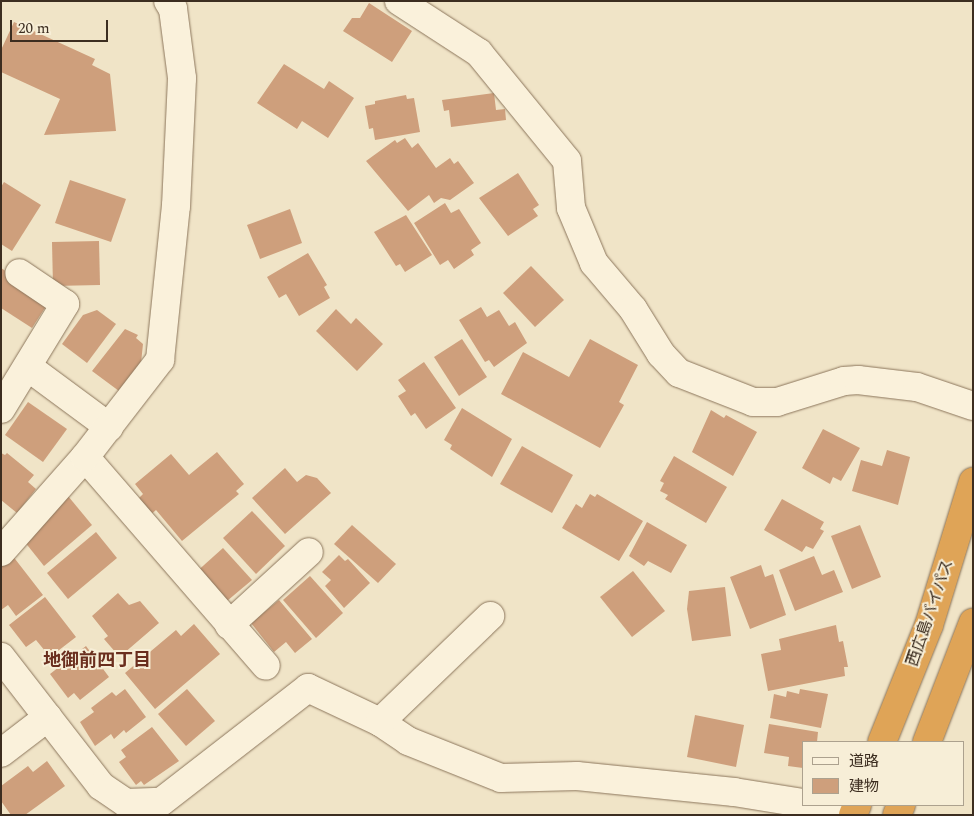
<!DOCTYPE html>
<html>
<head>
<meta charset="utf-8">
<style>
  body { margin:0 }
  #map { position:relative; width:974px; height:816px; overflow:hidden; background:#f0e4c7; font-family:Spectral,"Noto Sans JP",serif }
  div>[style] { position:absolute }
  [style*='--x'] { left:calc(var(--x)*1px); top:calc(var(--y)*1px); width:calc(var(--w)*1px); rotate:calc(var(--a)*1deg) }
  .building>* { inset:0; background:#ce9f7c }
  .roads { filter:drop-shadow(0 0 1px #8c765c) drop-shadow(0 0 1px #8c765c) }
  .street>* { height:28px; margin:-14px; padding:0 14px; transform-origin:14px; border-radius:14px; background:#faf1db }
  .highway>* { height:28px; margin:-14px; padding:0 14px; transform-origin:14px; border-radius:14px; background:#dfa457 }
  span { translate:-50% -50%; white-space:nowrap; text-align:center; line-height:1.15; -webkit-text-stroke:4px #f7eed7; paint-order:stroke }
  .street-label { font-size:16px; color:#3c2d20 }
  .neighbourhood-label { font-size:18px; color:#6a2e1e; font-weight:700 }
  .frame { position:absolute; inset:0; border:2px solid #3c2d20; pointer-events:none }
  .legend { position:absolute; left:802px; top:741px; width:162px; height:65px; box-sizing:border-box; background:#f7eed7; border:1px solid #aca18e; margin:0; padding:6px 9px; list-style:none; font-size:15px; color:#3c2d20 }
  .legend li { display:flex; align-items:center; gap:10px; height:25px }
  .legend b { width:25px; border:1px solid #aca18e }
  .scale { position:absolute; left:10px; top:20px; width:98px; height:22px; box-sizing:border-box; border:2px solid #3c2d20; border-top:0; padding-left:6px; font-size:15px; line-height:18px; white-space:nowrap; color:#3c2d20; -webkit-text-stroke:4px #f7eed7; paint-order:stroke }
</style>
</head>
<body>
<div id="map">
  <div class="building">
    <i style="clip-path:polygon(369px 3px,412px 31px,392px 62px,343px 31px,352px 18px,360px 18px)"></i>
    <i style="clip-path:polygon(14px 22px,95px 59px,92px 65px,110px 74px,116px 131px,44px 135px,60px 99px,1px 72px,1px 50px)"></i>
    <i style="clip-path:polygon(284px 64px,324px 89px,329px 81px,354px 98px,328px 138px,302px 121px,297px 129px,257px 103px)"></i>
    <i style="clip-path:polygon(494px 93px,496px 110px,505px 109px,506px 120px,451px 127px,449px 110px,444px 111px,442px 100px)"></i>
    <i style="clip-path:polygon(406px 95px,407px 99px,414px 98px,420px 132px,375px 140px,373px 128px,369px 129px,365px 106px,375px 104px,375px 101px)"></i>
    <i style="clip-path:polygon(405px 138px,412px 148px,418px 143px,436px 168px,450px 158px,454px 164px,458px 161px,474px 183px,450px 200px,441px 198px,434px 203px,429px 195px,408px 211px,366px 161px,395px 140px,397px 143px)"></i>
    <i style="clip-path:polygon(518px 173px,539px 205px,533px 209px,538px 216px,508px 236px,479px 198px)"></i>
    <i style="clip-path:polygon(70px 180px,126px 199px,111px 242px,55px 223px)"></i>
    <i style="clip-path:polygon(4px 182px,41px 205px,12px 251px,1px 244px,1px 187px)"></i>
    <i style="clip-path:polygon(445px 203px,451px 213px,459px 209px,481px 243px,471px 250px,474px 255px,454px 269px,448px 260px,440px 265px,414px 223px)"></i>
    <i style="clip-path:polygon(290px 209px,302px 243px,260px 259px,247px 225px)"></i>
    <i style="clip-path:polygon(406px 215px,432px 255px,405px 272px,400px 264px,396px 266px,374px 232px)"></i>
    <i style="clip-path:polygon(99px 241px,100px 285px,53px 286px,52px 242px)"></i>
    <i style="clip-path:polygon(308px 253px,327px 285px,324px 287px,330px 298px,299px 316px,286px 294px,279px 298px,267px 277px)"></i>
    <i style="clip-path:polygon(531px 266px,564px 300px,535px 327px,503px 293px)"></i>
    <i style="clip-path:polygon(1px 268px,50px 300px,32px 328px,1px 308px)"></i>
    <i style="clip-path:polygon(481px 307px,487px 317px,499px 310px,509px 326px,515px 322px,527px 343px,494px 367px,489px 360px,485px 362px,459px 320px)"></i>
    <i style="clip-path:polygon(336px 309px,351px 324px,356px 318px,383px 344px,357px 371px,316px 331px)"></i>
    <i style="clip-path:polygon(97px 310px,116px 324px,87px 363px,62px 344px,83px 315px)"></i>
    <i style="clip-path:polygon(125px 329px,138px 335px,136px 338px,143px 344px,141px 363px,119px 391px,92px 371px)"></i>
    <i style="clip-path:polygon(462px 339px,487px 377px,459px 396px,434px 357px)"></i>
    <i style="clip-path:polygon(590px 339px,638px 365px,619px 402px,624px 405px,600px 448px,501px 394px,523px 352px,569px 377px)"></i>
    <i style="clip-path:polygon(424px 362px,456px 408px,426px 429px,415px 413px,411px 416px,398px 396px,406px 391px,398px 380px)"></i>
    <i style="clip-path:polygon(28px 402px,67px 429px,43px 462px,5px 435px)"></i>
    <i style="clip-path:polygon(462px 408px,512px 439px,492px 477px,450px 449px,452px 445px,444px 440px)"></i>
    <i style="clip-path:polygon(711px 410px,724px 418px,726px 415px,757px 432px,733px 476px,692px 452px)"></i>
    <i style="clip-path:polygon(823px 429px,860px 448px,841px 481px,833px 477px,830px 484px,802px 468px)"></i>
    <i style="clip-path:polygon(522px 446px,573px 475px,552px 513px,500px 484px)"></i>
    <i style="clip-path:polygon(887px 450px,910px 457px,898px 505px,852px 491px,861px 460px,882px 466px)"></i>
    <i style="clip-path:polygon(217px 452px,244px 484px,236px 491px,239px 494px,182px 541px,156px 510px,149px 516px,136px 501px,143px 494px,135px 484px,171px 454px,189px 475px)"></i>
    <i style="clip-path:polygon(1px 453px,5px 455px,7px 453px,34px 475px,28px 482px,36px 489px,17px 513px,1px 500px)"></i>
    <i style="clip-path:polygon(674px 456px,727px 487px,706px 523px,665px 499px,668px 495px,660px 491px,664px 483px,660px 481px)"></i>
    <i style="clip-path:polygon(285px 468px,297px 482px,306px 475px,317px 478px,331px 493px,285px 534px,252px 498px)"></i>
    <i style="clip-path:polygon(590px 494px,595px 497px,597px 494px,643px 521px,619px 561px,562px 528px,576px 504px,582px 508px)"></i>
    <i style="clip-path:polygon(68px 496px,92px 525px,44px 566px,24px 541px)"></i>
    <i style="clip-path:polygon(782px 499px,824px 522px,820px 529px,824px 531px,813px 549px,806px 546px,802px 552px,764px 530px)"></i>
    <i style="clip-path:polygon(252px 511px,285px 546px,256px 574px,223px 538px)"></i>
    <i style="clip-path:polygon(647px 522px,687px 545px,671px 573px,648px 561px,644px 566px,629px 556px)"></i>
    <i style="clip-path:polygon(352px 525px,396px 564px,378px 583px,334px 544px)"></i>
    <i style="clip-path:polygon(860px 525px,881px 577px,852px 589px,831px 536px)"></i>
    <i style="clip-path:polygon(96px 532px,117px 558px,68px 599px,47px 573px)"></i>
    <i style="clip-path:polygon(223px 548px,252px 580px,221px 606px,194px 574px)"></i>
    <i style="clip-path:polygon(12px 555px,43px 595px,16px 616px,8px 605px,1px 610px,1px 564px)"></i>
    <i style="clip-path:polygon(339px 555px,345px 561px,348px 559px,370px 583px,344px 608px,325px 586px,331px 580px,322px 572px)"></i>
    <i style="clip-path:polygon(814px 556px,822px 575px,834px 570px,843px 592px,795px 611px,779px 570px)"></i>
    <i style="clip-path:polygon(761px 565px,765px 577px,773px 574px,786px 615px,750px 629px,730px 577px)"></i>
    <i style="clip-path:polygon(633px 571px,665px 611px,632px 637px,600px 597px)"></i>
    <i style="clip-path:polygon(310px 576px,343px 613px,316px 638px,283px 600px)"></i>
    <i style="clip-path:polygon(725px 587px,731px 636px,692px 641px,687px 609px,689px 591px)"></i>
    <i style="clip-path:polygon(118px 593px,129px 605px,140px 601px,159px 623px,123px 654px,121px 651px,117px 654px,104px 639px,108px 636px,92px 616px)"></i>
    <i style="clip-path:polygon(45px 597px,76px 637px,50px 657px,36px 640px,26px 647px,9px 625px)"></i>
    <i style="clip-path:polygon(279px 600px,312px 639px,295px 653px,286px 642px,274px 652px,251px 623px)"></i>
    <i style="clip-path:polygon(194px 624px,220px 654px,155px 709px,125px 673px,176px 630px,181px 636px)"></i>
    <i style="clip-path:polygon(836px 625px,839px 642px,843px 641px,848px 667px,844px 667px,845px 676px,768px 691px,761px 654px,781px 650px,779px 639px)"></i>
    <i style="clip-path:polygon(86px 646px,109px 677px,80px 700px,74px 693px,68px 698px,50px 674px)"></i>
    <i style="clip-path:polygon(125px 689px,146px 717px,126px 733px,124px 730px,114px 739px,111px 734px,95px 746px,80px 722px,94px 712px,91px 708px,112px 692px,116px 696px)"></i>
    <i style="clip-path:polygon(187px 689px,215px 721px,186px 746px,158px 714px)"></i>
    <i style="clip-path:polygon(800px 689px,828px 694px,821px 728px,770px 718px,774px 694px,786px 697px,787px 691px,799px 694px)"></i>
    <i style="clip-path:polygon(695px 715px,744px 725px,736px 767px,687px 757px)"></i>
    <i style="clip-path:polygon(769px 724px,818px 732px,817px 742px,803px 742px,803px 768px,788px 766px,789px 757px,764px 753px)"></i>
    <i style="clip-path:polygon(152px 727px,179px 761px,144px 785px,141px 781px,136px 785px,119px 762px,126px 757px,121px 750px)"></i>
    <i style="clip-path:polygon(47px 761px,65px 786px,25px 815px,11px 815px,1px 801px,1px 786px,28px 766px,33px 772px)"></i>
  </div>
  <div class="roads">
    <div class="street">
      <i style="--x:399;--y:1;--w:95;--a:33"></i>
      <i style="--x:479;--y:53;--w:139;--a:50.8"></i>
      <i style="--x:567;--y:161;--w:47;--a:85.1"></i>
      <i style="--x:571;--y:208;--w:60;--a:67.3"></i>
      <i style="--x:594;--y:263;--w:60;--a:49.7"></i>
      <i style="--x:633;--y:309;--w:53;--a:58.1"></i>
      <i style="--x:661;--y:354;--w:26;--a:47"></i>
      <i style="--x:679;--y:373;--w:79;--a:21.4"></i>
      <i style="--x:753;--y:402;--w:24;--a:0"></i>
      <i style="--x:777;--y:402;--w:70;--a:-17.4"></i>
      <i style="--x:844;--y:381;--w:14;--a:-4"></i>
      <i style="--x:858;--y:380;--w:59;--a:6.8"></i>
      <i style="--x:917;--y:387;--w:59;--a:18.7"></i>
      <i style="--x:28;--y:367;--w:101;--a:36.5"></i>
      <i style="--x:1;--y:409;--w:123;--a:-58.6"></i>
      <i style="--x:65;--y:304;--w:55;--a:-146"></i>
      <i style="--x:85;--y:457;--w:276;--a:49.1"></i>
      <i style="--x:1;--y:552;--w:127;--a:-48.5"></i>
      <i style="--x:85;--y:457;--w:123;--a:-52.3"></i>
      <i style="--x:160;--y:360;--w:155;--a:-84.1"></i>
      <i style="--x:176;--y:206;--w:128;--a:-87.3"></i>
      <i style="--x:182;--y:78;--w:70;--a:-97.4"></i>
      <i style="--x:173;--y:9;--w:9;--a:-122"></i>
      <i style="--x:229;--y:625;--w:108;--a:-42.4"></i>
      <i style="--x:1;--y:657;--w:163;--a:52.2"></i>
      <i style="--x:101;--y:786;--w:30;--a:34"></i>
      <i style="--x:126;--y:803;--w:35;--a:-2"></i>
      <i style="--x:161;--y:802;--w:186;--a:-37.8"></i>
      <i style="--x:308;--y:688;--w:80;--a:25.3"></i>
      <i style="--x:380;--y:722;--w:34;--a:34"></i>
      <i style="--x:408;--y:741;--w:100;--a:21.7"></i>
      <i style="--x:501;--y:778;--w:76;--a:-1.5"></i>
      <i style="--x:577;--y:776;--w:158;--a:5.8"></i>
      <i style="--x:734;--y:792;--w:70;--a:9.1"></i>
      <i style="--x:380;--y:722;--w:153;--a:-43.9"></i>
      <i style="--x:1;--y:753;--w:59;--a:-37.5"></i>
      <i style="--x:815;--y:805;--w:33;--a:18"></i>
    </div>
    <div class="highway">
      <i style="--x:882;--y:742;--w:126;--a:-68.1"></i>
      <i style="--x:929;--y:625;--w:150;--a:-72.9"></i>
      <i style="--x:927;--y:742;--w:128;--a:-68.9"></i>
      <i style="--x:853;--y:815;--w:11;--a:-68"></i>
      <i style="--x:897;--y:815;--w:11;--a:-68"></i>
    </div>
  </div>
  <div class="street-label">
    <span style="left:930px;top:613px;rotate:-71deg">西広島バイパス</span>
  </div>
  <div class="neighbourhood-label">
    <span style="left:97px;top:661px">地御前四丁目</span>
  </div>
  <div class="frame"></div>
  <ul class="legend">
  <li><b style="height:6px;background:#faf1db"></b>道路</li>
  <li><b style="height:14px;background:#ce9f7c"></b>建物</li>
  </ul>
  <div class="scale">20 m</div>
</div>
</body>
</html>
